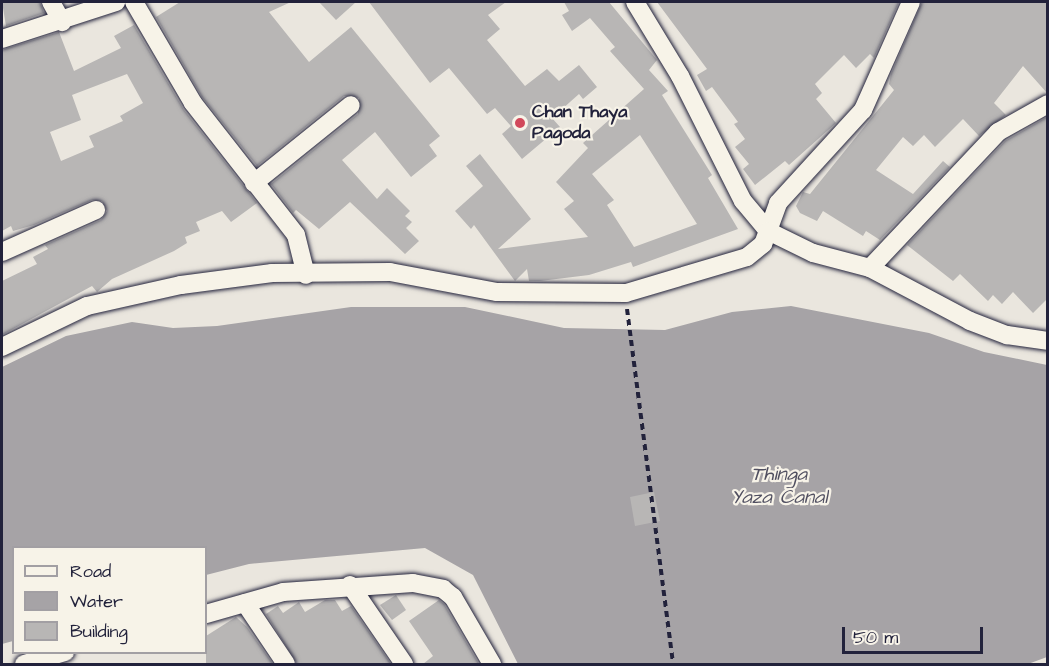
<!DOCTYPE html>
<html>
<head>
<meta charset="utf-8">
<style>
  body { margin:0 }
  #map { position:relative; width:1049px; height:666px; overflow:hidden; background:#eae6de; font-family:"Architects Daughter",sans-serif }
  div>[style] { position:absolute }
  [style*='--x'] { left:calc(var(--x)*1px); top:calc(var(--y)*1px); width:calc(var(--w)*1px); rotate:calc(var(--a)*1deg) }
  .water>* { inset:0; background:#a6a3a6 }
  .building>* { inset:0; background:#b8b6b5 }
  .path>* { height:4px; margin-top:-2px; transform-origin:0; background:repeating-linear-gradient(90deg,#22223b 0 6px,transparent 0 10.5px) }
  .roads { filter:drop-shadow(0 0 2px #22223b) drop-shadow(0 0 2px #22223b) }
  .minor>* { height:18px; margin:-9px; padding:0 9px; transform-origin:9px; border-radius:9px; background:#f7f3e8 }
  .dots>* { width:16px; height:16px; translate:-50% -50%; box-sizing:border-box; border:3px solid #f7f3e8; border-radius:50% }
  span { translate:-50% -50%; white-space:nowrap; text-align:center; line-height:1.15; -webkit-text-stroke:4.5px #f7f3e8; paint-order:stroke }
  .poi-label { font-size:18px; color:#22223b; font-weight:700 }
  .left { translate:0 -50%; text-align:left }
  .water-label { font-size:20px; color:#504f60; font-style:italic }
  .frame { position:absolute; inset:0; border:3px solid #22223b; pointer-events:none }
  .legend { position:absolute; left:12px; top:546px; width:195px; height:108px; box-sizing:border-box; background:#f7f3e8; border:2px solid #a29fa3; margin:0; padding:8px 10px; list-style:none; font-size:18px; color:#22223b }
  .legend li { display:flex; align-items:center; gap:12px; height:30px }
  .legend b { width:30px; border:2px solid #a29fa3 }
  .scale { position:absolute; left:842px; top:627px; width:141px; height:27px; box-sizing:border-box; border:3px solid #22223b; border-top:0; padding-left:8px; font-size:18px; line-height:21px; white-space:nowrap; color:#22223b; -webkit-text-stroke:4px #f7f3e8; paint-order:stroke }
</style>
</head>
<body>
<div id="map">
  <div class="water">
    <i style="clip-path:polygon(791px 306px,929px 333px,984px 352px,1047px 365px,1047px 657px,1028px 664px,518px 664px,473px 575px,425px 548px,249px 564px,206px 575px,206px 548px,14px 548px,13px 641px,2px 644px,2px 367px,66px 336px,132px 322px,173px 328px,217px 326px,351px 307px,465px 307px,564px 328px,665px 330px,732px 312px)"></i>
  </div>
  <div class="building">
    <i style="clip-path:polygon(2px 2px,40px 2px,44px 13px,6px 26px)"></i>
    <i style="clip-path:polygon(180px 2px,291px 2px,269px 12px,309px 62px,351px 27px,440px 136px,429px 145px,437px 156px,411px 177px,375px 132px,342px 160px,377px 199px,387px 188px,410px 211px,405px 216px,412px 222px,406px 228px,419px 241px,405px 254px,350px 202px,319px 229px,296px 210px,293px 213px,271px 184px,358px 114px,359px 98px,344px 96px,257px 166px,202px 97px,156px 17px)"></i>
    <i style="clip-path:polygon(319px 2px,356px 2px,336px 20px)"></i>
    <i style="clip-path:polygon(369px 2px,506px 2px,488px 15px,500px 29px,487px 40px,525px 86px,547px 69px,559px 81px,579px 65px,597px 87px,583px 99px,579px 94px,552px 118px,560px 127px,522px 159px,502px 134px,511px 126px,495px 108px,487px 114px,449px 68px,430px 83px)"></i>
    <i style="clip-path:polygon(evenodd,564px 2px,609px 2px,657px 60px,649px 70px,668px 91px,662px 95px,712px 175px,708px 178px,738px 229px,633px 267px,631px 262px,589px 275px,540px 281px,529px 281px,527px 269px,515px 281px,474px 225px,471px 229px,455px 211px,483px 186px,466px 166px,480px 154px,531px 219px,498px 249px,588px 237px,564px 209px,574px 201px,556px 182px,588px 148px,583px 143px,644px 89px,610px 51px,615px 47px,590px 18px,572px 31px,562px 15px,569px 11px,564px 2px,640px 135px,697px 224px,634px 247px,607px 205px,614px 200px,592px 174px,640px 135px)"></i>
    <i style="clip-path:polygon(657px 2px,899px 2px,874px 58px,870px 54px,856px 68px,844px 55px,815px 84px,822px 93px,816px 99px,836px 123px,789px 165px,785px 161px,755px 185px,743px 169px,749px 164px,735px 147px,745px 139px,734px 124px,738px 122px,712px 87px,706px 91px,697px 75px,707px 69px)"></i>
    <i style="clip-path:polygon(922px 2px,1047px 2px,1047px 93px,1023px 66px,994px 103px,1006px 115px,979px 136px,963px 119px,935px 147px,924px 135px,913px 146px,903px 137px,876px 170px,913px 194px,943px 161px,950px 167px,880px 240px,866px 231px,863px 236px,823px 211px,817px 221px,800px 213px,796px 206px,803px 192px,810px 194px,894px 90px,889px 84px,891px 74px)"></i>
    <i style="clip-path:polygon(evenodd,134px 25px,184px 110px,257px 203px,231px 222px,222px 211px,196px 222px,200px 231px,185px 237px,187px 243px,174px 251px,112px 279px,97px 292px,92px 286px,2px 335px,2px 281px,37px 264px,33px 257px,48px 249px,45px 245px,101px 220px,107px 211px,102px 201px,92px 200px,34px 225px,13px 231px,11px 226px,2px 231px,2px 50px,59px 32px,74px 71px,121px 48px,114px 36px,134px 25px,127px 74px,143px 103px,120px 116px,123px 121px,89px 136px,94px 147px,61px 161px,50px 132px,81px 120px,72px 95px,127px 74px)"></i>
    <i style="clip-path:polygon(1047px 117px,1047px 299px,1033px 313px,1013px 292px,1002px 304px,993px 295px,988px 301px,960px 274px,953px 281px,907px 245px,1005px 141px)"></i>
    <i style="clip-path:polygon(654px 492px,660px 521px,635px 526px,630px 497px)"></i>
    <i style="clip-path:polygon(396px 595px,406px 610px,392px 620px,380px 605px)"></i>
    <i style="clip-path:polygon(325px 600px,335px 600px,342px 611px,351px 606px,391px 664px,297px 664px,266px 614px,278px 606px,283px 613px,299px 602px,305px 612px)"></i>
    <i style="clip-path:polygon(439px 600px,444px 604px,479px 664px,423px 664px,433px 656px,409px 621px)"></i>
    <i style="clip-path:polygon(236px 617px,247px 627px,273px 664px,206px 664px,206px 636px)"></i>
  </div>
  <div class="path">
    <i style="--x:627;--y:309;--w:358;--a:82.6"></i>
  </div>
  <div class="roads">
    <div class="minor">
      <i style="--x:51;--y:2;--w:23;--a:61"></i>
      <i style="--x:134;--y:2;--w:117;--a:59.7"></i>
      <i style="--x:193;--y:103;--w:167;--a:52"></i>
      <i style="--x:296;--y:235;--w:41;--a:76"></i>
      <i style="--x:635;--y:2;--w:87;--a:58.7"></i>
      <i style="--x:680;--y:76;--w:140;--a:63.3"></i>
      <i style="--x:743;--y:201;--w:39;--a:50"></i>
      <i style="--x:768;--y:231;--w:30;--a:-70"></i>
      <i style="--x:778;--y:203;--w:126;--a:-47.6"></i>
      <i style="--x:863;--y:110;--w:118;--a:-66"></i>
      <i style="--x:2;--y:39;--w:120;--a:-18"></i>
      <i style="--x:254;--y:183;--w:124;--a:-38.8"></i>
      <i style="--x:2;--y:252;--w:103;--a:-24.1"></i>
      <i style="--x:870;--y:268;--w:187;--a:-46.7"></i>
      <i style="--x:998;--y:132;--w:57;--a:-29.2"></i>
      <i style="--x:2;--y:347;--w:94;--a:-25.8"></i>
      <i style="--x:87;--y:306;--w:96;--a:-12.6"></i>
      <i style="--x:181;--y:285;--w:92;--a:-7.5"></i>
      <i style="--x:272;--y:273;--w:118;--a:-0.5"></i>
      <i style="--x:390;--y:272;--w:109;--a:10.6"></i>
      <i style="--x:497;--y:292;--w:129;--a:0.4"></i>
      <i style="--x:626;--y:293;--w:126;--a:-16.6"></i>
      <i style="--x:747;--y:257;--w:21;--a:-39"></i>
      <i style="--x:763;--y:244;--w:14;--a:-69"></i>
      <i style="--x:768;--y:231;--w:50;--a:26.1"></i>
      <i style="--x:813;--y:253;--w:59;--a:14.7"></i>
      <i style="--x:870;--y:268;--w:113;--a:27.9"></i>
      <i style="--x:970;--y:321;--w:40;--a:21"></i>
      <i style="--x:1007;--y:335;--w:41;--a:8.3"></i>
      <i style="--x:350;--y:585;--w:96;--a:55.6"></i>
      <i style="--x:245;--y:603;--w:73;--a:56.1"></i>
      <i style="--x:206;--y:614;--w:80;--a:-15.9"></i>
      <i style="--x:283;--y:592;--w:130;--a:-4"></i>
      <i style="--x:413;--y:583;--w:31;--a:11"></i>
      <i style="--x:443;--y:589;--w:13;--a:39"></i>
      <i style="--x:453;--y:597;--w:78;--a:59.8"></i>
      <i style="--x:24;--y:664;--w:43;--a:-16.3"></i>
    </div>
  </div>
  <div class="dots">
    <i style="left:520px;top:123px;background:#d1495b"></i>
  </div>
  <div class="poi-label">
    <span class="left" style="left:532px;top:123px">Chan Thaya<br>Pagoda</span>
  </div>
  <div class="water-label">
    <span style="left:779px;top:486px">Thinga<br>Yaza Canal</span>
  </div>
  <div class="frame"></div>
  <ul class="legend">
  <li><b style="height:8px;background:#f7f3e8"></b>Road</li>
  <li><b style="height:16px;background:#a6a3a6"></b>Water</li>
  <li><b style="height:16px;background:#b8b6b5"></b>Building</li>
  </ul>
  <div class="scale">50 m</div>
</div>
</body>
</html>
